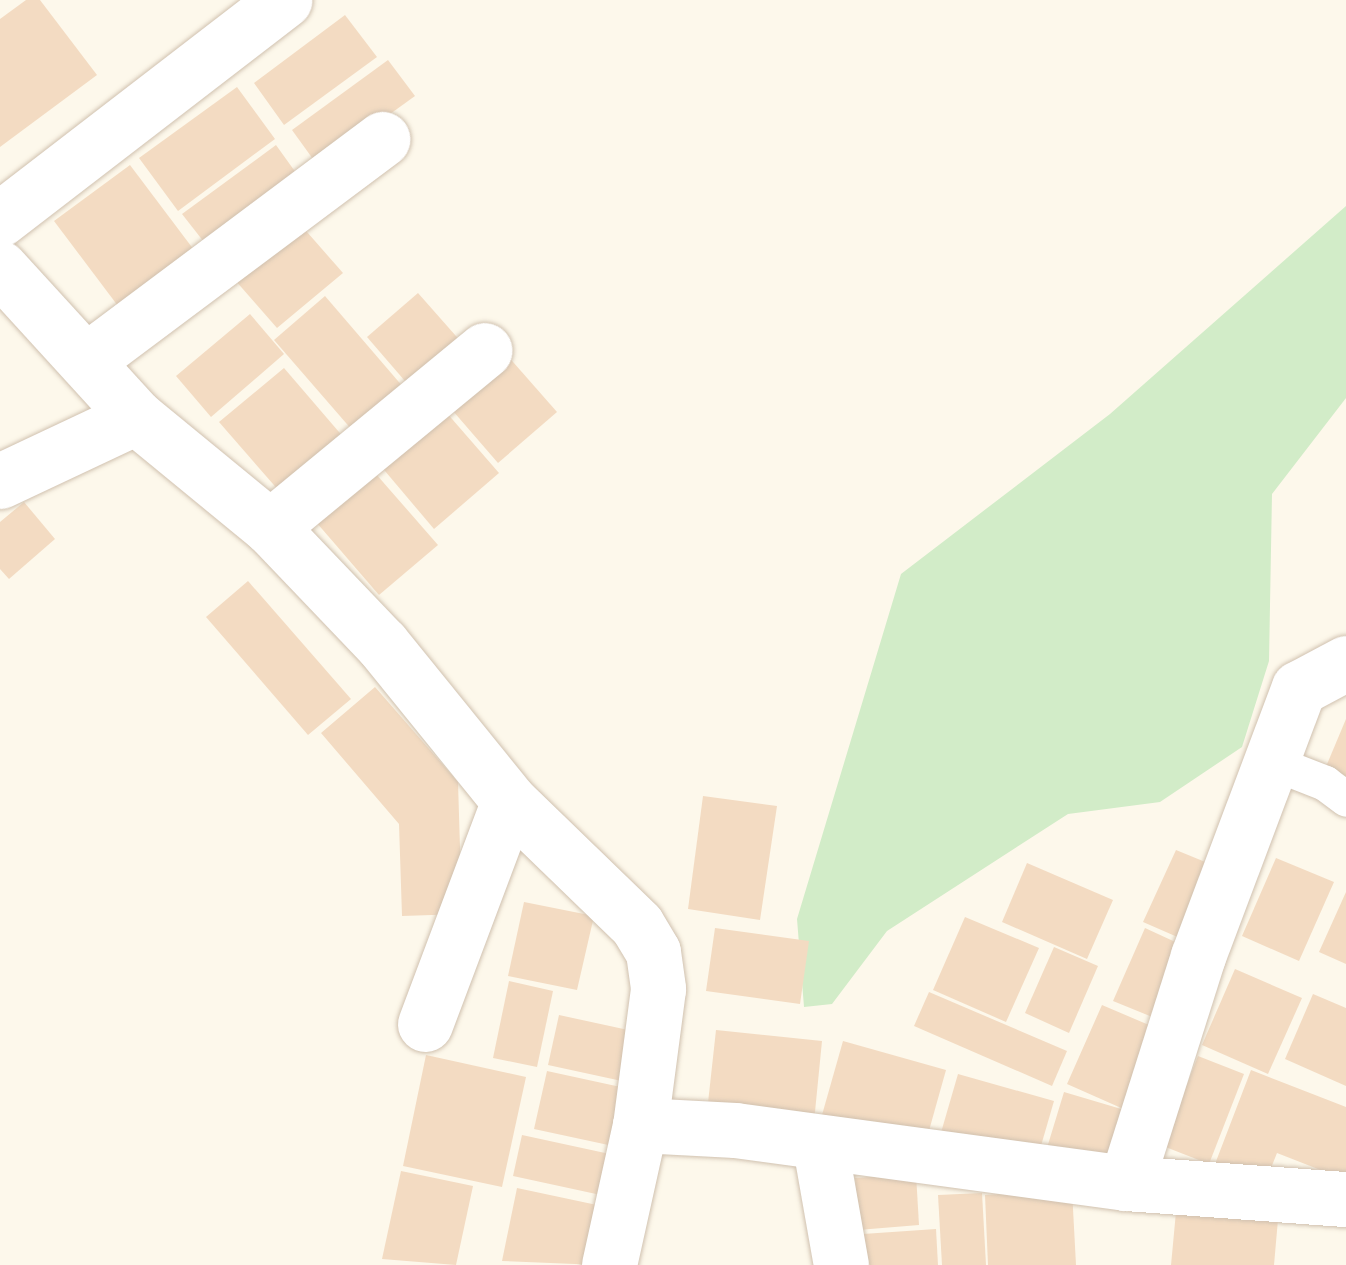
<!DOCTYPE html>
<html>
<head>
<meta charset="utf-8">
<style>
  body { margin:0 }
  #map { position:relative; width:1346px; height:1265px; overflow:hidden; background:#fdf8eb; font-family:Manrope,sans-serif }
  div>[style] { position:absolute }
  [style*='--x'] { left:calc(var(--x)*1px); top:calc(var(--y)*1px); width:calc(var(--w)*1px); rotate:calc(var(--a)*1deg) }
  .green>* { inset:0; background:#d2ecc8 }
  .building>* { inset:0; background:#f3dbc2 }
  .roads { filter:drop-shadow(0 0 2px #d0c1af) drop-shadow(0 0 2px #d0c1af) }
  .lane>* { height:35px; margin:-17.5px; padding:0 17.5px; transform-origin:17.5px; border-radius:17.5px; background:#fff }
  .street>* { height:55px; margin:-27.5px; padding:0 27.5px; transform-origin:27.5px; border-radius:27.5px; background:#fff }
  span { translate:-50% -50%; white-space:nowrap; text-align:center; line-height:1.15; -webkit-text-stroke:10px #fffbf2; paint-order:stroke }
</style>
</head>
<body>
<div id="map">
  <div class="green">
    <i style="clip-path:polygon(1346px 206px,1346px 398px,1272px 494px,1269px 661px,1242px 747px,1160px 802px,1068px 814px,887px 931px,832px 1004px,804px 1007px,797px 919px,901px 574px,1110px 414px)"></i>
  </div>
  <div class="building">
    <i style="clip-path:polygon(26px 0,40px 0,97px 75px,0 147px,0 19px)"></i>
    <i style="clip-path:polygon(345px 15px,377px 57px,284px 125px,254px 83px)"></i>
    <i style="clip-path:polygon(388px 60px,415px 96px,318px 166px,292px 130px)"></i>
    <i style="clip-path:polygon(237px 87px,275px 139px,178px 211px,139px 158px)"></i>
    <i style="clip-path:polygon(276px 145px,304px 184px,211px 251px,182px 214px)"></i>
    <i style="clip-path:polygon(130px 165px,194px 250px,118px 306px,54px 221px)"></i>
    <i style="clip-path:polygon(300px 224px,343px 273px,277px 328px,235px 280px)"></i>
    <i style="clip-path:polygon(418px 293px,463px 344px,411px 388px,367px 337px)"></i>
    <i style="clip-path:polygon(325px 296px,410px 395px,359px 438px,274px 340px)"></i>
    <i style="clip-path:polygon(250px 314px,284px 354px,211px 417px,176px 376px)"></i>
    <i style="clip-path:polygon(499px 346px,557px 412px,498px 463px,440px 396px)"></i>
    <i style="clip-path:polygon(284px 368px,351px 446px,287px 500px,219px 422px)"></i>
    <i style="clip-path:polygon(439px 404px,499px 473px,434px 529px,374px 458px)"></i>
    <i style="clip-path:polygon(369px 466px,438px 545px,379px 595px,310px 515px)"></i>
    <i style="clip-path:polygon(24px 502px,55px 539px,9px 579px,0 569px,0 522px)"></i>
    <i style="clip-path:polygon(248px 581px,351px 699px,308px 735px,206px 617px)"></i>
    <i style="clip-path:polygon(375px 687px,458px 782px,462px 914px,402px 916px,399px 824px,321px 733px)"></i>
    <i style="clip-path:polygon(1346px 719px,1346px 778px,1325px 769px)"></i>
    <i style="clip-path:polygon(703px 796px,777px 806px,760px 920px,688px 909px)"></i>
    <i style="clip-path:polygon(1176px 850px,1215px 866px,1182px 939px,1143px 922px)"></i>
    <i style="clip-path:polygon(1276px 858px,1334px 882px,1299px 961px,1242px 936px)"></i>
    <i style="clip-path:polygon(1027px 863px,1113px 900px,1087px 959px,1002px 922px)"></i>
    <i style="clip-path:polygon(1346px 892px,1346px 964px,1319px 952px)"></i>
    <i style="clip-path:polygon(524px 902px,594px 916px,577px 990px,508px 976px)"></i>
    <i style="clip-path:polygon(965px 917px,1039px 948px,1006px 1022px,933px 990px)"></i>
    <i style="clip-path:polygon(715px 928px,809px 941px,800px 1004px,706px 991px)"></i>
    <i style="clip-path:polygon(1145px 928px,1197px 952px,1167px 1023px,1113px 1001px)"></i>
    <i style="clip-path:polygon(1054px 947px,1098px 966px,1069px 1033px,1025px 1013px)"></i>
    <i style="clip-path:polygon(1235px 969px,1302px 998px,1268px 1074px,1202px 1045px)"></i>
    <i style="clip-path:polygon(509px 981px,553px 991px,537px 1067px,493px 1058px)"></i>
    <i style="clip-path:polygon(929px 992px,1067px 1051px,1052px 1086px,914px 1026px)"></i>
    <i style="clip-path:polygon(1313px 994px,1346px 1008px,1346px 1086px,1285px 1059px)"></i>
    <i style="clip-path:polygon(1102px 1005px,1163px 1031px,1108px 1179px,1043px 1161px,1064px 1092px,1128px 1111px,1067px 1084px)"></i>
    <i style="clip-path:polygon(559px 1015px,642px 1033px,631px 1083px,548px 1065px)"></i>
    <i style="clip-path:polygon(716px 1030px,822px 1041px,813px 1132px,706px 1121px)"></i>
    <i style="clip-path:polygon(843px 1041px,946px 1070px,923px 1152px,820px 1122px)"></i>
    <i style="clip-path:polygon(426px 1055px,526px 1077px,502px 1187px,403px 1166px)"></i>
    <i style="clip-path:polygon(1198px 1056px,1244px 1074px,1209px 1164px,1163px 1146px)"></i>
    <i style="clip-path:polygon(1251px 1070px,1346px 1107px,1346px 1180px,1277px 1153px,1265px 1183px,1215px 1164px)"></i>
    <i style="clip-path:polygon(547px 1071px,639px 1091px,627px 1149px,534px 1129px)"></i>
    <i style="clip-path:polygon(958px 1074px,1054px 1101px,1036px 1163px,940px 1136px)"></i>
    <i style="clip-path:polygon(522px 1135px,619px 1156px,610px 1197px,513px 1176px)"></i>
    <i style="clip-path:polygon(401px 1171px,473px 1186px,456px 1265px,382px 1259px)"></i>
    <i style="clip-path:polygon(916px 1174px,919px 1225px,858px 1230px,855px 1178px)"></i>
    <i style="clip-path:polygon(517px 1188px,611px 1208px,599px 1265px,502px 1261px)"></i>
    <i style="clip-path:polygon(1072px 1190px,1076px 1265px,988px 1265px,985px 1195px)"></i>
    <i style="clip-path:polygon(982px 1193px,986px 1265px,942px 1265px,938px 1195px)"></i>
    <i style="clip-path:polygon(1177px 1201px,1279px 1208px,1274px 1265px,1171px 1265px)"></i>
    <i style="clip-path:polygon(936px 1229px,938px 1265px,865px 1265px,863px 1234px)"></i>
  </div>
  <div class="roads">
    <div class="lane">
      <i style="--x:1269;--y:761;--w:60;--a:21.4"></i>
      <i style="--x:1325;--y:783;--w:26;--a:37"></i>
    </div>
    <div class="street">
      <i style="--x:0;--y:219;--w:359;--a:-37.6"></i>
      <i style="--x:0;--y:268;--w:202;--a:47.6"></i>
      <i style="--x:136;--y:417;--w:173;--a:39.4"></i>
      <i style="--x:270;--y:527;--w:162;--a:46.3"></i>
      <i style="--x:382;--y:644;--w:202;--a:51"></i>
      <i style="--x:509;--y:801;--w:178;--a:44.1"></i>
      <i style="--x:637;--y:925;--w:31;--a:59"></i>
      <i style="--x:653;--y:952;--w:37;--a:82"></i>
      <i style="--x:658;--y:989;--w:137;--a:97.5"></i>
      <i style="--x:640;--y:1125;--w:143;--a:102.5"></i>
      <i style="--x:87;--y:360;--w:369;--a:-36.8"></i>
      <i style="--x:0;--y:481;--w:150;--a:-25.2"></i>
      <i style="--x:270;--y:527;--w:278;--a:-39.5"></i>
      <i style="--x:425;--y:1024;--w:238;--a:-69.4"></i>
      <i style="--x:640;--y:1125;--w:95;--a:3"></i>
      <i style="--x:735;--y:1130;--w:395;--a:7.7"></i>
      <i style="--x:1126;--y:1183;--w:221;--a:4.2"></i>
      <i style="--x:820;--y:1146;--w:121;--a:80"></i>
      <i style="--x:1126;--y:1183;--w:238;--a:-72.4"></i>
      <i style="--x:1198;--y:956;--w:286;--a:-69.4"></i>
      <i style="--x:1299;--y:688;--w:53;--a:-28"></i>
    </div>
  </div>
</div>
</body>
</html>
